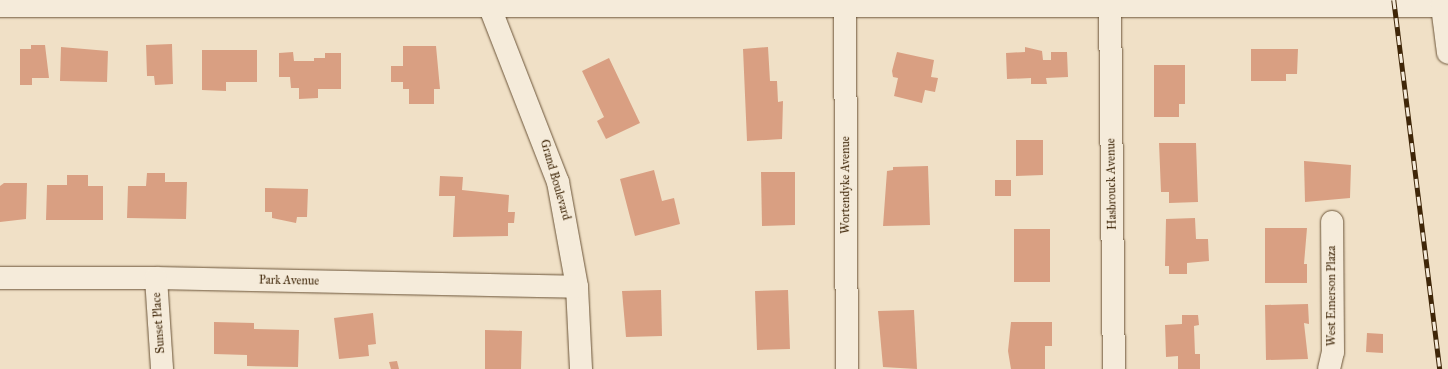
<!DOCTYPE html>
<html>
<head>
<meta charset="utf-8">
<style>
  body { margin:0 }
  #map { position:relative; width:1448px; height:369px; overflow:hidden; background:#f0e0c6; font-family:"IM FELL Great Primer",serif }
  div>[style] { position:absolute }
  [style*='--x'] { left:calc(var(--x)*1px); top:calc(var(--y)*1px); width:calc(var(--w)*1px); rotate:calc(var(--a)*1deg) }
  .building>* { inset:0; background:#d99f82 }
  .roads { filter:drop-shadow(0 0 1px #6b5438) drop-shadow(0 0 1px #6b5438) }
  .minor>* { height:22px; margin:-11px; padding:0 11px; transform-origin:11px; border-radius:11px; background:#f5ebda }
  .rail>* { height:4.5px; margin-top:-2.25px; transform-origin:0; background:repeating-linear-gradient(90deg,#f5ebda 0 9px,#3f2608 0 18px); box-sizing:border-box; border-block:1px solid #3f2608 }
  span { translate:-50% -50%; white-space:nowrap; text-align:center; line-height:1.15; -webkit-text-stroke:3px #f5ebda; paint-order:stroke }
  .street-label { font-size:12px; color:#3f2608 }
</style>
</head>
<body>
<div id="map">
  <div class="building">
    <i style="clip-path:polygon(172px 44px,173px 84px,155px 85px,154px 76px,147px 76px,146px 45px)"></i>
    <i style="clip-path:polygon(31px 45px,45px 45px,49px 78px,32px 78px,32px 85px,20px 85px,20px 49px,31px 49px)"></i>
    <i style="clip-path:polygon(403px 46px,436px 46px,440px 89px,434px 89px,434px 104px,409px 104px,409px 89px,403px 89px,403px 82px,391px 82px,391px 66px,403px 66px)"></i>
    <i style="clip-path:polygon(61px 47px,108px 51px,107px 82px,60px 81px)"></i>
    <i style="clip-path:polygon(768px 47px,770px 81px,777px 81px,778px 102px,783px 101px,782px 139px,747px 141px,743px 49px)"></i>
    <i style="clip-path:polygon(1025px 47px,1042px 51px,1043px 60px,1051px 60px,1051px 52px,1067px 52px,1068px 77px,1046px 78px,1047px 84px,1031px 84px,1031px 78px,1007px 79px,1006px 53px,1025px 52px)"></i>
    <i style="clip-path:polygon(1251px 49px,1298px 49px,1297px 74px,1286px 74px,1286px 81px,1251px 81px)"></i>
    <i style="clip-path:polygon(202px 50px,257px 50px,257px 82px,226px 82px,226px 91px,202px 90px)"></i>
    <i style="clip-path:polygon(293px 52px,294px 61px,314px 61px,314px 58px,325px 58px,325px 53px,341px 53px,341px 89px,318px 89px,318px 98px,299px 99px,299px 88px,291px 88px,290px 77px,279px 77px,279px 53px)"></i>
    <i style="clip-path:polygon(897px 52px,934px 60px,931px 77px,938px 78px,935px 92px,925px 90px,922px 103px,894px 96px,898px 78px,893px 77px,892px 71px)"></i>
    <i style="clip-path:polygon(609px 58px,640px 123px,606px 139px,597px 121px,604px 117px,582px 71px)"></i>
    <i style="clip-path:polygon(1154px 65px,1185px 65px,1185px 104px,1179px 104px,1179px 117px,1154px 117px)"></i>
    <i style="clip-path:polygon(1016px 140px,1043px 140px,1043px 175px,1016px 176px)"></i>
    <i style="clip-path:polygon(1159px 143px,1196px 143px,1198px 202px,1169px 203px,1169px 192px,1161px 192px)"></i>
    <i style="clip-path:polygon(1304px 161px,1351px 165px,1350px 198px,1305px 202px)"></i>
    <i style="clip-path:polygon(928px 166px,930px 225px,883px 226px,887px 171px,893px 170px,893px 167px)"></i>
    <i style="clip-path:polygon(654px 170px,662px 201px,674px 198px,680px 224px,635px 236px,620px 179px)"></i>
    <i style="clip-path:polygon(761px 172px,795px 172px,795px 225px,762px 226px)"></i>
    <i style="clip-path:polygon(147px 173px,165px 173px,165px 182px,187px 182px,186px 219px,127px 218px,128px 186px,146px 186px)"></i>
    <i style="clip-path:polygon(67px 175px,88px 175px,88px 186px,103px 186px,103px 220px,46px 220px,47px 185px,67px 185px)"></i>
    <i style="clip-path:polygon(440px 176px,463px 177px,462px 190px,509px 195px,508px 212px,515px 212px,514px 223px,508px 223px,508px 236px,453px 237px,455px 196px,439px 196px)"></i>
    <i style="clip-path:polygon(995px 180px,1011px 180px,1011px 196px,995px 196px)"></i>
    <i style="clip-path:polygon(4px 183px,27px 183px,26px 219px,0 222px,0 186px)"></i>
    <i style="clip-path:polygon(265px 188px,308px 189px,307px 217px,297px 217px,296px 223px,272px 218px,272px 212px,265px 212px)"></i>
    <i style="clip-path:polygon(1195px 218px,1196px 239px,1208px 239px,1209px 261px,1187px 263px,1187px 274px,1169px 274px,1169px 266px,1165px 266px,1166px 219px)"></i>
    <i style="clip-path:polygon(1265px 228px,1307px 228px,1304px 264px,1307px 264px,1307px 283px,1265px 283px)"></i>
    <i style="clip-path:polygon(1014px 229px,1050px 229px,1050px 282px,1014px 282px)"></i>
    <i style="clip-path:polygon(661px 290px,662px 336px,626px 337px,622px 291px)"></i>
    <i style="clip-path:polygon(788px 290px,790px 349px,757px 350px,755px 291px)"></i>
    <i style="clip-path:polygon(1308px 304px,1309px 324px,1304px 323px,1308px 359px,1266px 360px,1265px 305px)"></i>
    <i style="clip-path:polygon(914px 310px,917px 369px,883px 367px,878px 311px)"></i>
    <i style="clip-path:polygon(373px 313px,376px 344px,368px 345px,369px 356px,339px 359px,334px 318px)"></i>
    <i style="clip-path:polygon(1182px 315px,1198px 315px,1199px 325px,1194px 326px,1195px 354px,1200px 354px,1200px 369px,1178px 369px,1178px 356px,1166px 357px,1165px 325px,1182px 324px)"></i>
    <i style="clip-path:polygon(214px 322px,254px 323px,254px 329px,299px 330px,298px 367px,247px 366px,247px 355px,214px 354px)"></i>
    <i style="clip-path:polygon(1011px 322px,1052px 322px,1052px 346px,1045px 346px,1045px 369px,1011px 369px,1008px 351px)"></i>
    <i style="clip-path:polygon(485px 330px,522px 331px,521px 369px,485px 369px)"></i>
    <i style="clip-path:polygon(1367px 333px,1383px 334px,1383px 353px,1366px 352px)"></i>
    <i style="clip-path:polygon(397px 361px,399px 369px,391px 369px,389px 362px)"></i>
  </div>
  <div class="roads">
    <div class="minor">
      <i style="--x:487;--y:0;--w:195;--a:68.7"></i>
      <i style="--x:558;--y:182;--w:107;--a:79.7"></i>
      <i style="--x:577;--y:287;--w:82;--a:87.2"></i>
      <i style="--x:845;--y:0;--w:369;--a:89.7"></i>
      <i style="--x:1110;--y:0;--w:369;--a:89.4"></i>
      <i style="--x:0;--y:6;--w:1448;--a:0"></i>
      <i style="--x:1442;--y:6;--w:47;--a:82.7"></i>
      <i style="--x:0;--y:278;--w:156;--a:0"></i>
      <i style="--x:156;--y:278;--w:421;--a:1.2"></i>
      <i style="--x:156;--y:278;--w:91;--a:86.2"></i>
      <i style="--x:1329;--y:369;--w:17;--a:-77"></i>
      <i style="--x:1333;--y:352;--w:130;--a:-90.4"></i>
    </div>
  </div>
  <div class="rail">
    <i style="--x:1394;--y:0;--w:372;--a:82.9"></i>
  </div>
  <div class="street-label">
    <span style="left:555px;top:180px;rotate:74deg">Grand Boulevard</span>
    <span style="left:1112px;top:184px;rotate:-91deg">Hasbrouck Avenue</span>
    <span style="left:846px;top:185px;rotate:-90deg">Wortendyke Avenue</span>
    <span style="left:289px;top:281px;rotate:1deg">Park Avenue</span>
    <span style="left:1332px;top:296px;rotate:-90deg">West Emerson Plaza</span>
    <span style="left:159px;top:323px;rotate:-94deg">Sunset Place</span>
  </div>
</div>
</body>
</html>
